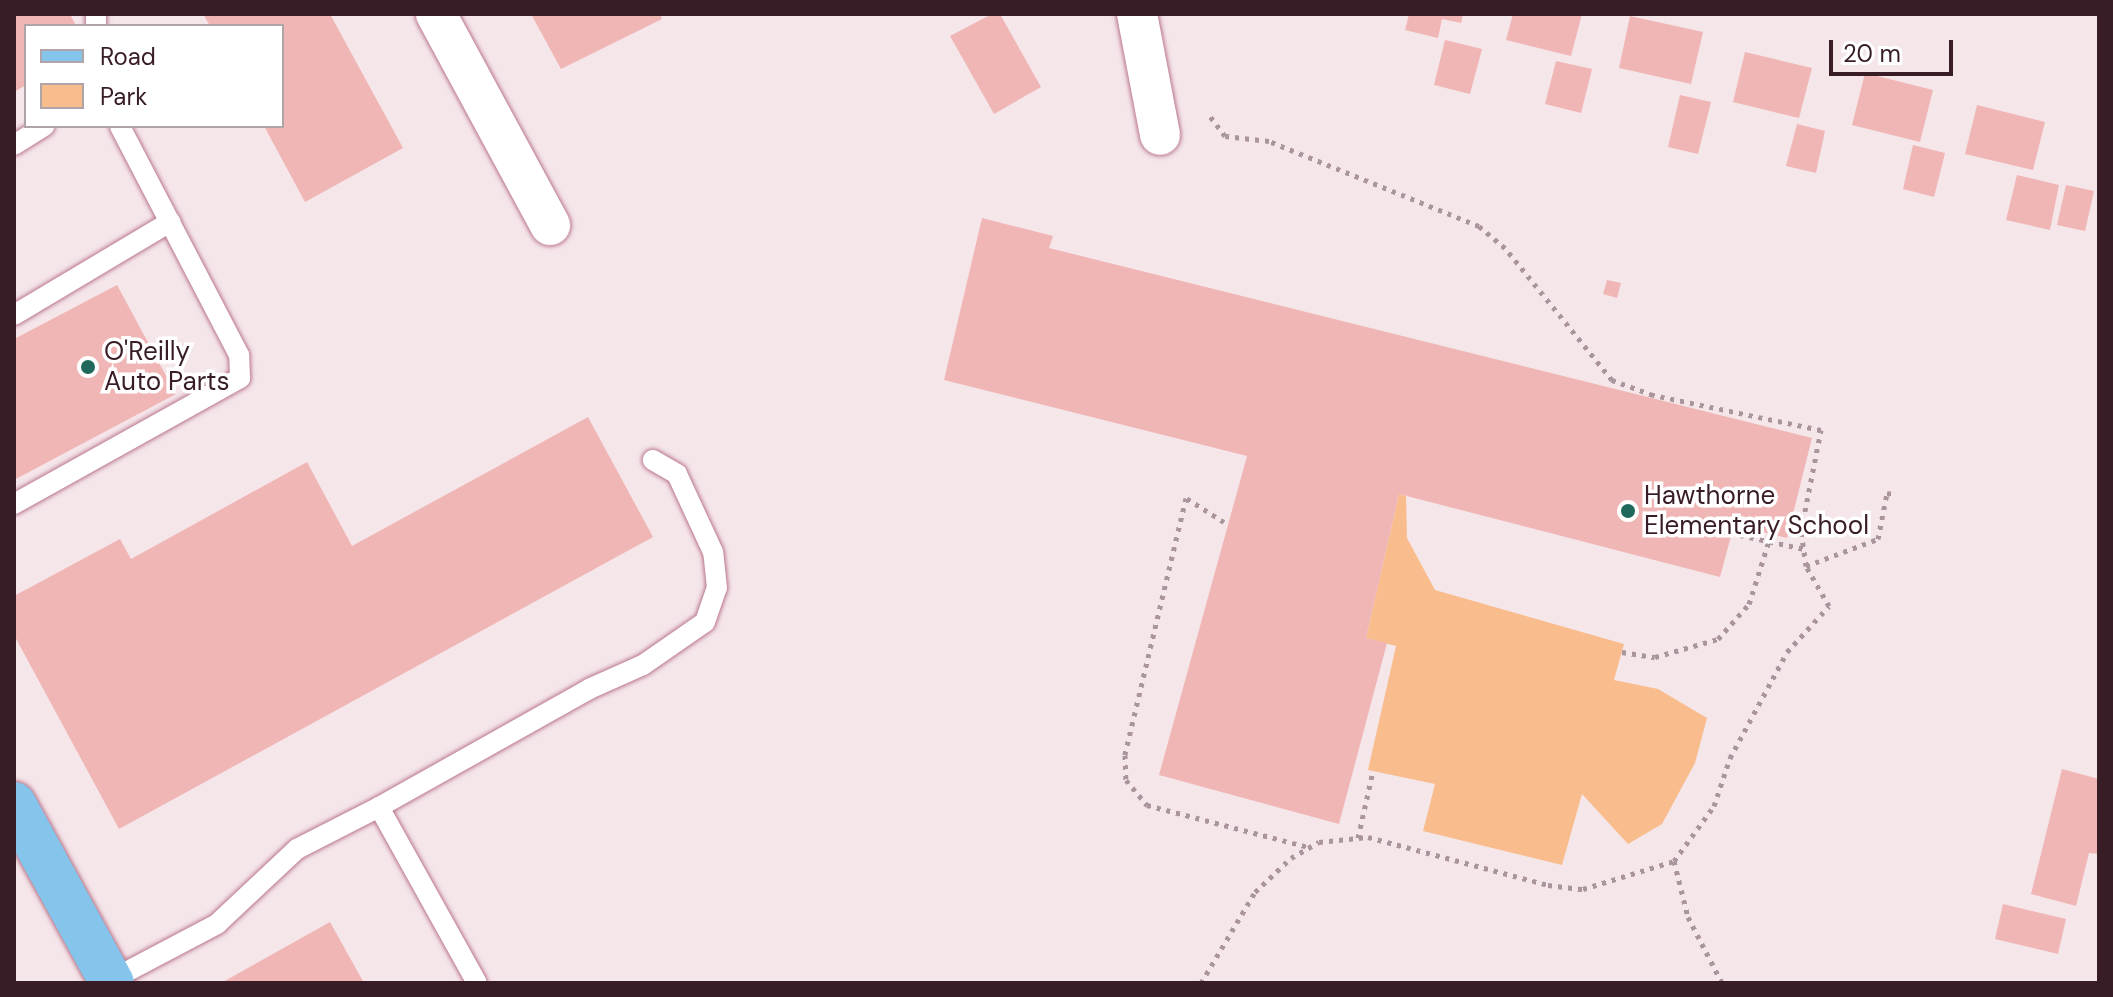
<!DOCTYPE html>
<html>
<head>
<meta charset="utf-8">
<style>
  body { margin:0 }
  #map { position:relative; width:2113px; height:997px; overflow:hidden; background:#f5e6ea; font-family:"DM Sans",sans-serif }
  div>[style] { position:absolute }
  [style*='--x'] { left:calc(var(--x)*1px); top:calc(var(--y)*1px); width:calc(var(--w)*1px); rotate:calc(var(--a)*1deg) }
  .green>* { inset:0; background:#f9bd8d }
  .building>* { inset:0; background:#f0b6b6 }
  .path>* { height:5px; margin-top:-2.5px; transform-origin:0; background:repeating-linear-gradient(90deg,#a9959b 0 4px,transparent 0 10px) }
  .roads { filter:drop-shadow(0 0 2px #ba778c) drop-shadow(0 0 2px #ba778c) }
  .lane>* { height:20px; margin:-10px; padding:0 10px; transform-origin:10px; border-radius:10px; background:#fff }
  .street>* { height:40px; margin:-20px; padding:0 20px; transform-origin:20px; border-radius:20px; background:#fff }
  .primary>* { height:44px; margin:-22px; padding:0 22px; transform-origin:22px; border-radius:22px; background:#86c5eb }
  .dots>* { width:22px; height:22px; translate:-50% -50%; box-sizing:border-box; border:4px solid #fff; border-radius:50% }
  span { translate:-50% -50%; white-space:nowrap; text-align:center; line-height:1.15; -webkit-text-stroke:7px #fff; paint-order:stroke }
  .poi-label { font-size:26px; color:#381d26 }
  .left { translate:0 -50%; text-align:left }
  .frame { position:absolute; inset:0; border:16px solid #381d26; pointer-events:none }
  .legend { position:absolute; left:24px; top:24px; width:260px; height:104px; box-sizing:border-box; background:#fff; border:2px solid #afa5a8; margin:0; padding:10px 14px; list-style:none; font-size:24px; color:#381d26 }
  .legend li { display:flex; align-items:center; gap:16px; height:40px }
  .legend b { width:40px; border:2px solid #afa5a8 }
  .scale { position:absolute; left:1829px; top:40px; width:124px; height:36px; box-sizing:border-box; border:4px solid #381d26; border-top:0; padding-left:10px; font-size:24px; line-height:28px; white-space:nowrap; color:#381d26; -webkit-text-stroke:6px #fff; paint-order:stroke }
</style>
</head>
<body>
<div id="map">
  <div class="green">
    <i style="clip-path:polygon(1399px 494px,1406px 496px,1407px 538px,1435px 590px,1624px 644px,1614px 680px,1658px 689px,1707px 718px,1695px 763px,1662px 824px,1628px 844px,1582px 794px,1562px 865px,1423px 831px,1435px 784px,1368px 770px,1396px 646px,1366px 638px)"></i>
  </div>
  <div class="building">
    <i style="clip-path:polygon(14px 14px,70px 14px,76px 26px,26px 26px,26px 85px,14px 92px)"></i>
    <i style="clip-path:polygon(203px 14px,330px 14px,403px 148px,305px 202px,264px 126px,282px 126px,282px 26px,210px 26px)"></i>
    <i style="clip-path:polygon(531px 14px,660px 14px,662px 19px,561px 69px)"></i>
    <i style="clip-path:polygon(992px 14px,1000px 14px,1041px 87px,994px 114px,950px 36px)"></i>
    <i style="clip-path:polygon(1409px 14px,1463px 14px,1461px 23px,1442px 19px,1438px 38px,1405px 30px)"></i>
    <i style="clip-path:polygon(1513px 14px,1582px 14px,1571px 56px,1506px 40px)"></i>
    <i style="clip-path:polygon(1630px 16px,1703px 32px,1691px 84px,1619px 68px)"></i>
    <i style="clip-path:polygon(1445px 40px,1482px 49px,1470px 94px,1434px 85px)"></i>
    <i style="clip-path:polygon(1745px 52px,1812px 68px,1799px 118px,1733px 102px)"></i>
    <i style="clip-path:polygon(1556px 61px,1592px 69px,1581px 113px,1545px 104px)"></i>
    <i style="clip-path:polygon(1865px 73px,1933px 90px,1920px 142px,1852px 125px)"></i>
    <i style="clip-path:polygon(1680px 95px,1711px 102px,1698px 154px,1668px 147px)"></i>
    <i style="clip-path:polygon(1977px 105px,2045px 122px,2033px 170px,1965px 154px)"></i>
    <i style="clip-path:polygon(1797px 124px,1825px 131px,1816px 173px,1786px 166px)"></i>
    <i style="clip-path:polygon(1913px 145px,1945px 153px,1934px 197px,1903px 189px)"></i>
    <i style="clip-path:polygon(2017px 175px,2059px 185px,2050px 230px,2006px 220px)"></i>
    <i style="clip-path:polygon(2066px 185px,2094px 191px,2085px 231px,2057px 225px)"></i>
    <i style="clip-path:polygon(982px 218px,1053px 236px,1049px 248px,1812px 438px,1787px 538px,1734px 525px,1720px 577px,1399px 494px,1366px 638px,1387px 643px,1339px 824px,1159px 775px,1247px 456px,944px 380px)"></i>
    <i style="clip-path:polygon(1607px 280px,1621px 283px,1617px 298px,1603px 294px)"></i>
    <i style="clip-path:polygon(117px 285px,176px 394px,14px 480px,14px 339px)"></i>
    <i style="clip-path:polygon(588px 417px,653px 537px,119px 829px,14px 635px,14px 596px,120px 539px,131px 559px,307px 462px,352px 546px)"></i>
    <i style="clip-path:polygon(2062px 769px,2099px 779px,2099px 854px,2089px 853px,2076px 906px,2031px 894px)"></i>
    <i style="clip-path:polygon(2003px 904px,2066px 919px,2058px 954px,1995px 939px)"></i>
    <i style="clip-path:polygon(330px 922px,364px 983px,221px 983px)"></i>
  </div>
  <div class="path">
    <i style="--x:1224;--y:522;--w:45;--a:-147.7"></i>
    <i style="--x:1186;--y:498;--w:264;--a:103.4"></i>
    <i style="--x:1125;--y:755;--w:25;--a:88"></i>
    <i style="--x:1126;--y:780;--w:33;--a:50"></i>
    <i style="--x:1147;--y:805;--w:166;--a:14.6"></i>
    <i style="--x:1740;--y:535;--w:66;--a:12.3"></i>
    <i style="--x:1806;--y:566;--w:77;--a:-20.6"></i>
    <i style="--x:1878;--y:539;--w:47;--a:-78.9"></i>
    <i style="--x:1887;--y:493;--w:9;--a:13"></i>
    <i style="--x:1622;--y:652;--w:33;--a:9"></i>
    <i style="--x:1655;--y:657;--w:66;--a:-15.9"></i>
    <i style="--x:1718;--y:639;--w:47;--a:-48.5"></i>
    <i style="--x:1749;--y:604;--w:66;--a:-72.4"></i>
    <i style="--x:1358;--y:838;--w:69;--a:-77.4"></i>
    <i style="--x:1674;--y:861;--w:58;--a:76"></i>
    <i style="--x:1688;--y:917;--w:74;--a:62.7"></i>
    <i style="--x:1201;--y:983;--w:106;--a:-59.3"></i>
    <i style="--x:1255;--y:892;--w:50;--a:-43.4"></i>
    <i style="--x:1291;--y:858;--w:32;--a:-30"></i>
    <i style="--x:1319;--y:842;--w:49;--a:-5.8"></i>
    <i style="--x:1368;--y:837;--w:186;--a:14.9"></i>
    <i style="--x:1548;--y:885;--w:35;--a:7"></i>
    <i style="--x:1583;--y:889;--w:95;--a:-17.1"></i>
    <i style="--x:1674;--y:861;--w:68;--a:-54"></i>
    <i style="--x:1714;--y:806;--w:51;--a:-71.6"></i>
    <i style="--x:1730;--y:758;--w:120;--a:-61.7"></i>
    <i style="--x:1787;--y:652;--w:62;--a:-47.6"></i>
    <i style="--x:1829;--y:606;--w:46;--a:-119.9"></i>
    <i style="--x:1806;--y:566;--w:35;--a:-98"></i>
    <i style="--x:1801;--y:531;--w:103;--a:-78.8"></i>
    <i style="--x:1821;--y:430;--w:172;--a:-168.2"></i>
    <i style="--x:1653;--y:395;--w:44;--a:-159.9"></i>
    <i style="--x:1612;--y:380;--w:170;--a:-129"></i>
    <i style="--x:1505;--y:248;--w:34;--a:-140"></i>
    <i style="--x:1479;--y:226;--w:227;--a:-158"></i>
    <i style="--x:1269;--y:141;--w:44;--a:-173.5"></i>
    <i style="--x:1225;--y:136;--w:25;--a:-127"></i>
  </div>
  <div class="roads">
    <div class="lane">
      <i style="--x:96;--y:14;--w:12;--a:90"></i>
      <i style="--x:14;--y:145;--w:36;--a:-32"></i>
      <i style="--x:14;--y:315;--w:182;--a:-30.8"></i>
      <i style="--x:14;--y:504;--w:259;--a:-29.1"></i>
      <i style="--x:240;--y:378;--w:23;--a:-92"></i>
      <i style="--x:239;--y:355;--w:258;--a:-117.5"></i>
      <i style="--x:379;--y:807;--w:241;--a:-29.3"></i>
      <i style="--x:589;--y:689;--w:59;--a:-24"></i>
      <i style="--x:643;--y:665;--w:75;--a:-34.7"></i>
      <i style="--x:705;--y:622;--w:36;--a:-71"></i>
      <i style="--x:717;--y:588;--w:36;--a:-96"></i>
      <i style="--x:713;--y:552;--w:86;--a:-114.8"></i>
      <i style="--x:677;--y:474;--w:28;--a:-150"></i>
      <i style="--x:111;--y:980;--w:120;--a:-27.8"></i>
      <i style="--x:217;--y:924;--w:110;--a:-43.2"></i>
      <i style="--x:297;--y:849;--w:92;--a:-27.1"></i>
      <i style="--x:379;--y:807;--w:201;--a:60.9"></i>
    </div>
    <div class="street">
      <i style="--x:436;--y:14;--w:240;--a:61.6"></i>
      <i style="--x:1137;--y:14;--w:123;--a:79.2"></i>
    </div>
    <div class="primary">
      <i style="--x:14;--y:804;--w:204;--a:61.3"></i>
    </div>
  </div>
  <div class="dots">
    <i style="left:88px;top:367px;background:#21685c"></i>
    <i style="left:1628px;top:511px;background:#21685c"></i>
  </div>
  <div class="poi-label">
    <span class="left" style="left:104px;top:367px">O'Reilly<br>Auto Parts</span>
    <span class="left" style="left:1644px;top:511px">Hawthorne<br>Elementary School</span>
  </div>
  <div class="frame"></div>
  <ul class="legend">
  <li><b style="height:10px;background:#86c5eb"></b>Road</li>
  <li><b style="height:22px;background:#f9bd8d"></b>Park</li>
  </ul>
  <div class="scale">20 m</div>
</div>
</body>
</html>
